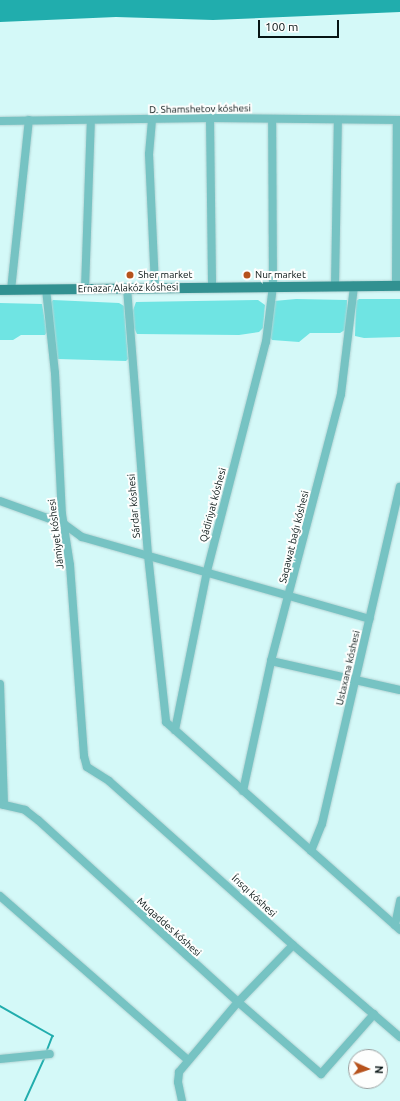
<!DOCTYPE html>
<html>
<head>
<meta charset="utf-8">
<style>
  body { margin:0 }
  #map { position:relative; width:400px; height:1101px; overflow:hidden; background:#d4f9f8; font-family:Ubuntu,sans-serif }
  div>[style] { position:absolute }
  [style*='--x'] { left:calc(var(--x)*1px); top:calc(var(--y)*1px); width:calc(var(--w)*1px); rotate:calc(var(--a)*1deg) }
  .green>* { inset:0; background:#6fe4e3 }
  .water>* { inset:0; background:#21adad }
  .stream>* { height:1.5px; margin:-0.75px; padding:0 0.75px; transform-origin:0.75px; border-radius:0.75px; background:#21adad }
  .roads { filter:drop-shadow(0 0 1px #b3d4d4) drop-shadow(0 0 1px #b3d4d4) }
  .minor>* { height:8px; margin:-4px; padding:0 4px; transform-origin:4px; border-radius:4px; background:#76c3c3 }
  .major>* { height:10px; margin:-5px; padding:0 5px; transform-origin:5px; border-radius:5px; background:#329191 }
  .dots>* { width:11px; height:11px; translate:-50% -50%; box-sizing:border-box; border:2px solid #fdfefd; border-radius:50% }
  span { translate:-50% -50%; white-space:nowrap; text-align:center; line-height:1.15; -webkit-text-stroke:4px #fdfefd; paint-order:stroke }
  .street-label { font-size:10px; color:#071414 }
  .poi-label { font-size:10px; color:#071414 }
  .left { translate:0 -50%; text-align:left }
  .north { position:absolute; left:348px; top:1049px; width:40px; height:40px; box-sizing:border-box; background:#fdfefd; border:1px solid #9ba0a0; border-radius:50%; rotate:93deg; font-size:11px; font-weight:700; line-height:16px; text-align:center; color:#071414 }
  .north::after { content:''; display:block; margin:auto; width:14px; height:18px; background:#b6521c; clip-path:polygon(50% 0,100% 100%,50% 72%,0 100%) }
  .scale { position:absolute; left:258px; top:20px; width:81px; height:18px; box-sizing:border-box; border:2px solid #071414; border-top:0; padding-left:5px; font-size:12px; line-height:14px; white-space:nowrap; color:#071414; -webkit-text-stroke:3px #fdfefd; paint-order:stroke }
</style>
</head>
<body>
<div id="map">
  <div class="green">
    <i style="clip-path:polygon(296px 299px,347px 300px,348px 328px,340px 333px,310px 333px,299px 342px,272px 340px,269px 336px,274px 301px)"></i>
    <i style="clip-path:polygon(359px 299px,400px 299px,400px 337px,364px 338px,355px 336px,356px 301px)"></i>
    <i style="clip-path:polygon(53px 300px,119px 303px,124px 306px,128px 359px,126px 361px,58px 359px,55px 356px,50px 303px)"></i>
    <i style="clip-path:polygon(258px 300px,265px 305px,263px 328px,259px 332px,239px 335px,137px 334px,134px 328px,132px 313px,136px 302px)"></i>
    <i style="clip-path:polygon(0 303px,42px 304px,47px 332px,45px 335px,21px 335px,13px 340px,0 340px)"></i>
  </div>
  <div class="water">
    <i style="clip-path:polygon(0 0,400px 0,400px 12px,213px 20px,116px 17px,0 22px)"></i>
  </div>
  <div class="stream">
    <i style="--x:0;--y:1006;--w:61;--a:29.5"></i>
    <i style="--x:53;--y:1036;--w:17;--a:111"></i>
    <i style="--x:25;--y:1101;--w:48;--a:-65.6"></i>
  </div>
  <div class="roads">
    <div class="minor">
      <i style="--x:210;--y:118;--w:169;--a:89.3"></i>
      <i style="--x:152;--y:120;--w:34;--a:95"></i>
      <i style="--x:149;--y:154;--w:134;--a:87.4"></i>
      <i style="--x:0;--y:121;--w:210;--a:-0.8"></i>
      <i style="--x:210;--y:118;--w:190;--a:0.6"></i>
      <i style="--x:335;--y:286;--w:166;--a:-89"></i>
      <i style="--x:396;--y:286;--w:166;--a:-89.7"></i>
      <i style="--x:127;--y:288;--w:268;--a:85.5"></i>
      <i style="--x:148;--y:555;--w:168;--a:83.8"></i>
      <i style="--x:166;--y:722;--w:313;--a:41.6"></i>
      <i style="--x:46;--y:289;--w:84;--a:83.9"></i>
      <i style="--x:55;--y:373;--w:141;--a:87.2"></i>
      <i style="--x:62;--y:514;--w:52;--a:81.1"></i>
      <i style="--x:70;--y:565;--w:192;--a:85.8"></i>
      <i style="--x:84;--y:756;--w:11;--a:75"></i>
      <i style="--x:87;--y:767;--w:26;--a:32"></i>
      <i style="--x:109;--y:781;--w:246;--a:41.7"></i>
      <i style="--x:293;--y:945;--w:141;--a:40.7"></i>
      <i style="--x:85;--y:289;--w:169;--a:-88"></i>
      <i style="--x:11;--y:290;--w:171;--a:-84"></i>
      <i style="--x:0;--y:501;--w:68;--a:19.8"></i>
      <i style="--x:64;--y:524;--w:22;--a:36"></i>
      <i style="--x:82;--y:537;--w:299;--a:15.9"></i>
      <i style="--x:271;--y:661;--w:132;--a:12.7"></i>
      <i style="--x:0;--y:684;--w:121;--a:88.1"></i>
      <i style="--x:175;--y:730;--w:162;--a:-78.6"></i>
      <i style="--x:207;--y:571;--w:236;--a:-75.6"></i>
      <i style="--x:266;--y:342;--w:56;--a:-82.9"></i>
      <i style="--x:273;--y:286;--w:167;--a:-90.3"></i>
      <i style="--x:243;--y:791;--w:133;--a:-77.8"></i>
      <i style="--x:271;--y:661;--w:276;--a:-75.3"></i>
      <i style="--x:341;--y:394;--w:109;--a:-83.1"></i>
      <i style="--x:0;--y:804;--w:26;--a:13"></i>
      <i style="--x:25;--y:810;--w:16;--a:38"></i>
      <i style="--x:38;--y:820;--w:270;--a:42.3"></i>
      <i style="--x:238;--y:1002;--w:110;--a:40.9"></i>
      <i style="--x:321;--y:1074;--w:80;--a:-48.5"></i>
      <i style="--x:311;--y:851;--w:29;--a:-68"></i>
      <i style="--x:322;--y:824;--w:346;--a:-77"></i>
      <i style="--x:0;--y:896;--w:249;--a:41.1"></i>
      <i style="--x:395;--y:925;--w:25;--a:-78"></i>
      <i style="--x:0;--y:1059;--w:50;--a:-5.7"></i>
      <i style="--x:182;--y:1101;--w:19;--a:-102"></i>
      <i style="--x:178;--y:1082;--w:10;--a:-84"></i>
      <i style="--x:179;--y:1072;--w:92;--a:-49.9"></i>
      <i style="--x:238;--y:1002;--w:79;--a:-46"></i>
    </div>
    <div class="major">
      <i style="--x:0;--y:290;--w:400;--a:-0.6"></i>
    </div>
  </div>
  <div class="dots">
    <i style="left:130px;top:275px;background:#b6521c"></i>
    <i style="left:247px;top:275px;background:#b6521c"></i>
  </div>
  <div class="street-label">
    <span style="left:200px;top:109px;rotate:-1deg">D. Shamshetov kóshesi</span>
    <span style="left:128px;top:288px;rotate:-1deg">Ernazar Alakóz kóshesi</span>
    <span style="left:213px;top:505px;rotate:-75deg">Qádiriyat kóshesi</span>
    <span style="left:134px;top:506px;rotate:-95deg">Sárdar kóshesi</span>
    <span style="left:56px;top:534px;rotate:-97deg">Jámiyet kóshesi</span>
    <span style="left:294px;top:537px;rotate:-76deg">Saqawat baǵı kóshesi</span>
    <span style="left:348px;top:668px;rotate:-77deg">Ustaxana kóshesi</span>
    <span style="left:254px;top:896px;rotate:43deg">Írısqı kóshesi</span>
    <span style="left:169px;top:927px;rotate:42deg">Muqaddes kóshesi</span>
  </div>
  <div class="poi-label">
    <span class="left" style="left:138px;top:275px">Sher market</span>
    <span class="left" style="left:255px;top:275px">Nur market</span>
  </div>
  <div class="north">N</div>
  <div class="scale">100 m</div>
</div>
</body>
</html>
